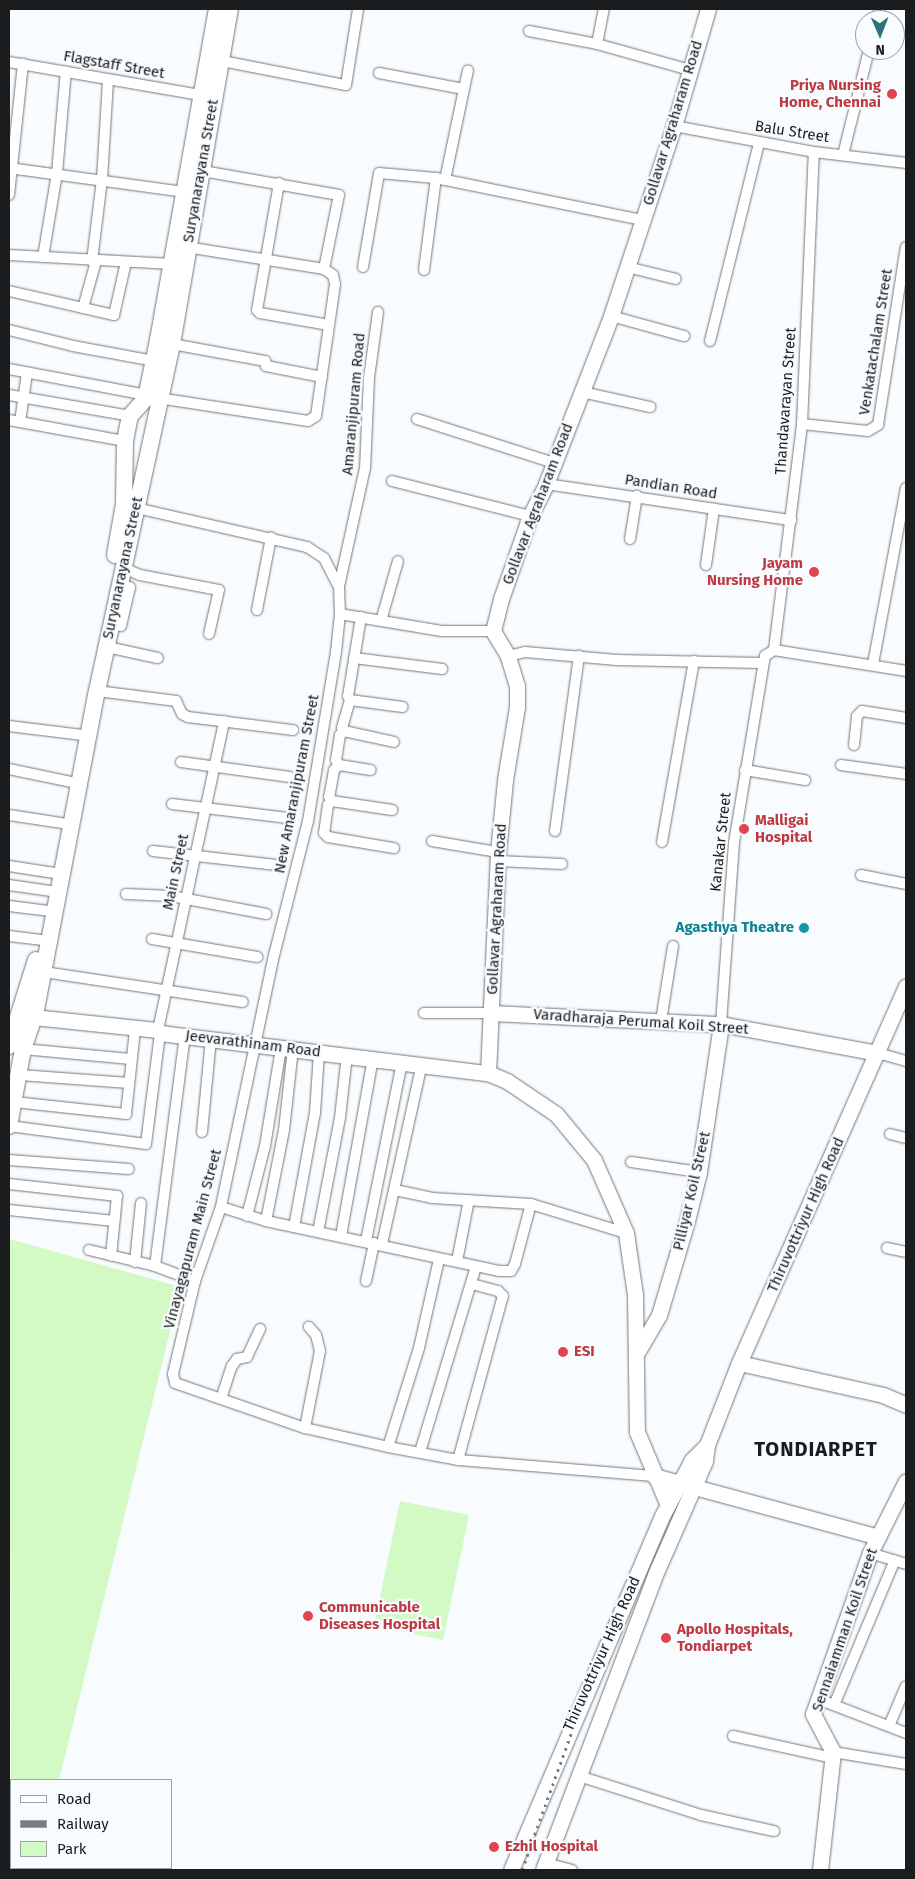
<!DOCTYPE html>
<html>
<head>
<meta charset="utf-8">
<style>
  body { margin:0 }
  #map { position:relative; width:915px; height:1879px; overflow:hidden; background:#f8fcff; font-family:"Fira Sans",sans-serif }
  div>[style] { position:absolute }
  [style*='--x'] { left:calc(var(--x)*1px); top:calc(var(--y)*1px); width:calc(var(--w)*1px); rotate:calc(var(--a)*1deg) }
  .green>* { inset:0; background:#d3f9c4 }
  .roads { filter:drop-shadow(0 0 1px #727679) drop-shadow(0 0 1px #727679) }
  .street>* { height:10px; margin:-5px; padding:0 5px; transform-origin:5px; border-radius:5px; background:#fff }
  .secondary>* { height:15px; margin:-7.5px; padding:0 7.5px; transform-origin:7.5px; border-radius:7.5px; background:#fff }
  .primary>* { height:16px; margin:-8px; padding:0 8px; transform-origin:8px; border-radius:8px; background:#fff }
  .rail>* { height:3px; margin-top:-1.5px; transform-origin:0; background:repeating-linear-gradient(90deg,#7a7d7f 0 2.5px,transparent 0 7.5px) }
  .dots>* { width:14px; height:14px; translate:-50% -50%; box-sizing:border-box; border:2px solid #f8fcff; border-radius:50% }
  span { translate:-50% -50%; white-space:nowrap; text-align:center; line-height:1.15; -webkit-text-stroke:4.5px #f8fcff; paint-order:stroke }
  .street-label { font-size:15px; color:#1a1c1d }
  .health-label { font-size:15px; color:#be3a42; font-weight:700 }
  .right { translate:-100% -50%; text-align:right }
  .left { translate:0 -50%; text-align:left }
  .culture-label { font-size:15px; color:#0d838f; font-weight:700 }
  .district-label { font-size:20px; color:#1a1c1d; font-weight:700; letter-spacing:1px }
  .frame { position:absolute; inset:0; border:10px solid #1a1c1d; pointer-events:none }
  .legend { position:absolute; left:10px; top:1779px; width:162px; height:90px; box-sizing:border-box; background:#f8fcff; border:1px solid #9fa2a5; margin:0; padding:6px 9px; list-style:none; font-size:15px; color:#1a1c1d }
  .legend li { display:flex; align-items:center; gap:10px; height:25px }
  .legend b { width:25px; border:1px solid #9fa2a5 }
  .north { position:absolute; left:855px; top:10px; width:50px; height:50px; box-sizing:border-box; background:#f8fcff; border:1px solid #9fa2a5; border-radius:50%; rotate:179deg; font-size:14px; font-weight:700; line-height:20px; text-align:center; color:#1a1c1d }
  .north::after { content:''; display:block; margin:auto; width:18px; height:22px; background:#2c737f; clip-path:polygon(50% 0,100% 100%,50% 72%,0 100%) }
</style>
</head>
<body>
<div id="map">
  <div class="green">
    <i style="clip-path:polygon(9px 1239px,181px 1287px,59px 1780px,11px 1780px,11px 1786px)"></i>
    <i style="clip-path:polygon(400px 1501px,469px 1515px,443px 1640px,374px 1626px)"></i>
  </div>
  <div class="roads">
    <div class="street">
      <i style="--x:877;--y:20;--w:11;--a:-75"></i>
      <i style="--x:529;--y:31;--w:69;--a:10.8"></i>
      <i style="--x:597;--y:44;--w:97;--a:15.6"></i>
      <i style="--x:597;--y:44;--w:36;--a:-79"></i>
      <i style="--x:222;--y:61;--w:126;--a:11"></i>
      <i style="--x:346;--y:85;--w:77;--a:-81"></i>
      <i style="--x:9;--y:62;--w:200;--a:9.8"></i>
      <i style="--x:379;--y:73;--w:86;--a:10.7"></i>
      <i style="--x:464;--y:89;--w:93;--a:101.8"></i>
      <i style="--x:464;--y:89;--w:19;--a:-78"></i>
      <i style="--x:674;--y:126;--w:142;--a:10.5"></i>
      <i style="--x:814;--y:152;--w:93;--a:6.8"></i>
      <i style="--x:843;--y:155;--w:108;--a:-76.1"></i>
      <i style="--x:9;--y:168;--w:178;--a:7.8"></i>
      <i style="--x:203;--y:171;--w:138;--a:10"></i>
      <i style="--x:339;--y:195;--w:76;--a:101.5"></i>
      <i style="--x:279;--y:183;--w:129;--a:99.8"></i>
      <i style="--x:257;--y:310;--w:4;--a:45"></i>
      <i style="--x:260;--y:313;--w:70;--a:9.9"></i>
      <i style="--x:9;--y:195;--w:132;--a:-83.9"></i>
      <i style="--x:9;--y:255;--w:163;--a:3.2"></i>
      <i style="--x:43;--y:257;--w:85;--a:-80.5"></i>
      <i style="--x:57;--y:173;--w:102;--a:-85"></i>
      <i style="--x:92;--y:261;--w:83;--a:-83"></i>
      <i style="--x:102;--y:179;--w:99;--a:-86.5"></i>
      <i style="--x:363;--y:267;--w:95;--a:-80.3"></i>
      <i style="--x:379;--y:173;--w:57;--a:5"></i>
      <i style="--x:627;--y:267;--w:50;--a:13.8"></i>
      <i style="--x:424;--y:270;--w:93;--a:-82.6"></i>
      <i style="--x:436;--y:178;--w:211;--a:11.5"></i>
      <i style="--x:9;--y:291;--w:108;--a:12.9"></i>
      <i style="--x:114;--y:315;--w:54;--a:-77.2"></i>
      <i style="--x:83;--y:308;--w:49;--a:-74.5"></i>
      <i style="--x:378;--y:312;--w:67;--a:97.8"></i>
      <i style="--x:369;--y:378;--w:90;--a:92.5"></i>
      <i style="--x:365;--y:468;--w:121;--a:102.4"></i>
      <i style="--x:339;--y:586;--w:28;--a:88"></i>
      <i style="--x:340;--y:614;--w:38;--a:96"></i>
      <i style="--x:336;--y:652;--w:171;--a:99.4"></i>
      <i style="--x:308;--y:821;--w:138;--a:104.2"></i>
      <i style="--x:274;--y:955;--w:258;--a:101.9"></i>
      <i style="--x:221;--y:1207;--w:78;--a:109.4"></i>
      <i style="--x:195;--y:1281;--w:96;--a:103.3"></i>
      <i style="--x:173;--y:1374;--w:9;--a:77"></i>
      <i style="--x:175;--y:1383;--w:138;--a:19.1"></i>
      <i style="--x:305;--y:1428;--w:85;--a:12.9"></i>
      <i style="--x:388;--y:1447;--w:71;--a:10.5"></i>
      <i style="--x:458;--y:1460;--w:197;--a:4.7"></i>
      <i style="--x:611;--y:316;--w:76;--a:15.3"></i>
      <i style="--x:9;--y:330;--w:66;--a:14"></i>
      <i style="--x:73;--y:346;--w:82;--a:10.5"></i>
      <i style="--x:710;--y:341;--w:204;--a:-76.1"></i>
      <i style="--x:172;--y:344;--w:95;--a:10.4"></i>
      <i style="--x:265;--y:361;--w:5;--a:79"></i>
      <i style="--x:266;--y:366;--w:57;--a:11.1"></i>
      <i style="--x:9;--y:369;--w:140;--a:10.7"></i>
      <i style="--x:582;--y:392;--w:70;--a:12.4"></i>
      <i style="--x:9;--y:395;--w:123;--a:9.8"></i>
      <i style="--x:158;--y:398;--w:152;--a:8.7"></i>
      <i style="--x:308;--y:421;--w:9;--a:-32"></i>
      <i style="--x:316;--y:416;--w:133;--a:-81.8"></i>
      <i style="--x:335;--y:284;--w:9;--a:-103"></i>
      <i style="--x:333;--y:275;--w:11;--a:-146"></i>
      <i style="--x:324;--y:269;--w:139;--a:-170.9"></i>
      <i style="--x:417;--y:419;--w:144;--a:17.8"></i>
      <i style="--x:9;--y:420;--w:118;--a:10.3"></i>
      <i style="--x:20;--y:422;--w:49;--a:-81.9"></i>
      <i style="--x:802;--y:424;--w:66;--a:6.1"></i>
      <i style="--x:868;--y:431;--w:12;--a:-31"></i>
      <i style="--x:878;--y:425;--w:180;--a:-81.1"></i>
      <i style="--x:392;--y:481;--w:142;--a:14.2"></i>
      <i style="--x:546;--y:484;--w:248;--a:8.4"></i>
      <i style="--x:132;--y:507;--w:180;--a:12.9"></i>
      <i style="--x:307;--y:547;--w:20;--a:33"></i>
      <i style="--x:324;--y:558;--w:30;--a:63"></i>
      <i style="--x:630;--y:539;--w:44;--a:-80.8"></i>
      <i style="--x:706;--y:565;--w:57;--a:-81.9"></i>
      <i style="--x:124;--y:568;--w:17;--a:24"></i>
      <i style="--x:140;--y:575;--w:80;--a:10.8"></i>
      <i style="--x:219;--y:590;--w:45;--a:102.8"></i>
      <i style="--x:257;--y:610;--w:74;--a:-79.1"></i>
      <i style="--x:340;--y:614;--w:103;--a:9.5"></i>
      <i style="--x:442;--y:631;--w:51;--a:0"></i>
      <i style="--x:361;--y:617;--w:80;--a:99.3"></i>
      <i style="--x:348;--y:696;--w:4;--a:63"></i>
      <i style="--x:350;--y:700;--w:29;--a:106"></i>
      <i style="--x:342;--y:728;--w:4;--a:56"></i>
      <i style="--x:344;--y:731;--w:6;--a:135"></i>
      <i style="--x:340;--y:735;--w:25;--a:99"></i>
      <i style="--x:336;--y:760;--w:6;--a:59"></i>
      <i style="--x:339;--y:765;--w:7;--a:135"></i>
      <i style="--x:334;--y:770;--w:27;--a:100"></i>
      <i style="--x:329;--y:797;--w:5;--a:53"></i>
      <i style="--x:332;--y:801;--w:6;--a:135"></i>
      <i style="--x:328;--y:805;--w:28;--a:98"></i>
      <i style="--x:324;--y:833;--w:6;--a:45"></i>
      <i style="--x:328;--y:837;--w:67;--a:9.5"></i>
      <i style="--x:381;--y:621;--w:62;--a:-74.2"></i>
      <i style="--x:112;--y:623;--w:9;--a:18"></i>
      <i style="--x:121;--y:626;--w:40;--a:-77"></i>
      <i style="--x:107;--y:647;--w:52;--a:12.2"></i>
      <i style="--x:774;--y:650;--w:228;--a:-82.9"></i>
      <i style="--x:802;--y:424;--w:272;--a:-87.5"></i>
      <i style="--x:508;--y:656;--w:17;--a:-13"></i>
      <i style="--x:525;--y:652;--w:92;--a:5"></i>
      <i style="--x:617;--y:660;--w:145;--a:1.2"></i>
      <i style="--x:354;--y:658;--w:89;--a:7.1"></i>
      <i style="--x:873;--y:664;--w:179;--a:-79.4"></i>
      <i style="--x:97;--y:691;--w:80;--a:7.2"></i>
      <i style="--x:176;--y:701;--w:14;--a:65"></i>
      <i style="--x:182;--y:714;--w:7;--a:27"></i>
      <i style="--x:188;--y:717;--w:106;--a:7.1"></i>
      <i style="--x:350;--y:700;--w:53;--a:7.5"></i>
      <i style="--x:9;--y:726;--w:74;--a:7"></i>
      <i style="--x:344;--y:731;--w:51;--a:12.4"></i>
      <i style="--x:854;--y:745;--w:29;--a:-84"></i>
      <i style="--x:857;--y:716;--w:7;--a:-45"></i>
      <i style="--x:862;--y:711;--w:45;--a:9"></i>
      <i style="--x:181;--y:762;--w:110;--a:7.8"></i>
      <i style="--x:339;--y:765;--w:32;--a:9"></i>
      <i style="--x:841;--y:765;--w:66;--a:7.9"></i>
      <i style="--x:9;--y:769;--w:63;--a:11.8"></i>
      <i style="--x:745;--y:770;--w:61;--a:9.5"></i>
      <i style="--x:332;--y:801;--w:61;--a:8.5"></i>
      <i style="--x:172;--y:804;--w:117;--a:6.9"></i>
      <i style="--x:9;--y:815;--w:54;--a:8.6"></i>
      <i style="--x:555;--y:831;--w:177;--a:-82.2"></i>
      <i style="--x:432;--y:841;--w:67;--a:9.5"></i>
      <i style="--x:662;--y:842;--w:184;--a:-80"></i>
      <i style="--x:153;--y:851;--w:124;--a:6.5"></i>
      <i style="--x:498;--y:861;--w:64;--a:2.7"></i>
      <i style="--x:9;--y:866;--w:46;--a:8.8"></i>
      <i style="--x:861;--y:875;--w:46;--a:11.3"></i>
      <i style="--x:9;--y:885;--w:41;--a:8.3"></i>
      <i style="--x:126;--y:894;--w:45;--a:2.5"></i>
      <i style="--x:171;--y:896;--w:97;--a:10.7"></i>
      <i style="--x:9;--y:906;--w:38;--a:7"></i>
      <i style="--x:9;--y:936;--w:32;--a:7"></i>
      <i style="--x:152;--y:939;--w:107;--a:9.7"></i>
      <i style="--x:44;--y:972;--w:201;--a:8.6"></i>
      <i style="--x:424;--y:1013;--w:68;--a:0"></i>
      <i style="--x:661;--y:1021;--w:76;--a:-80.9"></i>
      <i style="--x:721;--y:1024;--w:181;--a:-85.9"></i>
      <i style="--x:734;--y:843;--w:190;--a:-80.6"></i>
      <i style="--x:765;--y:656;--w:11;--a:-34"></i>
      <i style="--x:774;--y:650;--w:134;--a:9"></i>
      <i style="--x:158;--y:1030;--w:316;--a:-77.9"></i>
      <i style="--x:23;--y:1049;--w:108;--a:5.3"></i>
      <i style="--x:878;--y:1053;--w:29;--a:16"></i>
      <i style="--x:20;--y:1075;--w:109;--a:4.2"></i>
      <i style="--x:14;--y:1102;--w:113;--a:6.1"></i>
      <i style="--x:126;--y:1114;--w:84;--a:-83.9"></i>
      <i style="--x:9;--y:1126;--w:138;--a:7.5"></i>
      <i style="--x:146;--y:1144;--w:112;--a:-82.8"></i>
      <i style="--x:202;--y:1132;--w:94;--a:-84.5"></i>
      <i style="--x:890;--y:1134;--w:16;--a:14"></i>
      <i style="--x:9;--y:1160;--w:120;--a:4.3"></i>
      <i style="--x:631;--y:1162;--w:69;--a:8.4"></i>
      <i style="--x:9;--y:1184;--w:109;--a:6.3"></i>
      <i style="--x:117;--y:1196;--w:60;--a:95.7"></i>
      <i style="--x:395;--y:1190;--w:38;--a:12"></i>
      <i style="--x:432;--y:1198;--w:99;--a:3.5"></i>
      <i style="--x:531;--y:1204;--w:99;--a:17"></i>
      <i style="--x:221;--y:1207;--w:47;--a:17.3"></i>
      <i style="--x:266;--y:1221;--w:238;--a:12.1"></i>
      <i style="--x:499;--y:1271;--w:12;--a:0"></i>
      <i style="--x:511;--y:1271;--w:8;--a:-60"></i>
      <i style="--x:515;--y:1264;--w:62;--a:-75.1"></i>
      <i style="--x:9;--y:1210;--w:106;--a:6"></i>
      <i style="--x:247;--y:1216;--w:72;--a:-75.6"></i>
      <i style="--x:265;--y:1146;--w:99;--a:-80.7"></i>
      <i style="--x:266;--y:1221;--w:93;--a:-78.8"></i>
      <i style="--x:284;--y:1130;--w:81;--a:-83.7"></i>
      <i style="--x:294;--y:1227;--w:116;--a:-79.6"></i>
      <i style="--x:315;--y:1113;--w:61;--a:-86.2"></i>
      <i style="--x:318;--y:1232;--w:116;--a:-79.1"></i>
      <i style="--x:340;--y:1118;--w:63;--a:-83.7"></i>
      <i style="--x:341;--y:1236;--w:181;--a:-79.8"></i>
      <i style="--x:366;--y:1241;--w:183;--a:-78.6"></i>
      <i style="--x:382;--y:1244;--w:184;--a:-77.5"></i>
      <i style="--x:887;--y:1248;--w:19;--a:12"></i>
      <i style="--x:89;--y:1250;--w:68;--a:13.6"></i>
      <i style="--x:155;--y:1266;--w:43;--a:20.6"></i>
      <i style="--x:457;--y:1261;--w:62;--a:-78.9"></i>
      <i style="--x:135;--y:1262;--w:59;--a:-84.2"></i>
      <i style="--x:155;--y:1266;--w:232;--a:-82.6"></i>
      <i style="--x:366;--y:1281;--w:39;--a:-78"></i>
      <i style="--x:221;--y:1399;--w:35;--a:-72"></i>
      <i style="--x:232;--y:1366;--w:9;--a:-54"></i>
      <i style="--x:237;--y:1359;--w:10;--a:-11"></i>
      <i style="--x:247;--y:1357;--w:31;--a:-65"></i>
      <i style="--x:305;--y:1428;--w:78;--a:-79"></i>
      <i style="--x:320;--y:1351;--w:16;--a:-104"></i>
      <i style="--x:316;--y:1335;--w:11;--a:-131"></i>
      <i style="--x:388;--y:1447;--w:104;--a:-72.6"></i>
      <i style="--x:419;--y:1348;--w:91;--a:-77.3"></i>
      <i style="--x:420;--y:1452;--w:194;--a:-73.2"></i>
      <i style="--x:458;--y:1460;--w:170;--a:-74.7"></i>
      <i style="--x:503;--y:1296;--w:7;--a:-135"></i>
      <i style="--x:498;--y:1291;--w:28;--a:-165"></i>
      <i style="--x:870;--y:1553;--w:38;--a:17"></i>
      <i style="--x:818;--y:1699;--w:94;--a:21.1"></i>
      <i style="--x:834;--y:1705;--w:157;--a:-67.2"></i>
      <i style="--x:889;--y:1726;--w:43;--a:-67"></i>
      <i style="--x:733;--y:1736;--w:102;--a:12.4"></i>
      <i style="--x:833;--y:1752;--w:74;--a:9.3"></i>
      <i style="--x:579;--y:1776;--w:128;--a:17.7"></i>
      <i style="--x:701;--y:1815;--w:75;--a:12.4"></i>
      <i style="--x:546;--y:1863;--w:27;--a:15"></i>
    </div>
    <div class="secondary">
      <i style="--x:492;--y:1013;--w:229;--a:2.8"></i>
      <i style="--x:721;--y:1024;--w:160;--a:10.5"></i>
      <i style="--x:24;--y:1016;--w:135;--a:6"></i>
      <i style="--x:158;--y:1030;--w:4;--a:56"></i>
      <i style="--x:160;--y:1033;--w:330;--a:7"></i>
      <i style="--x:488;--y:1073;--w:21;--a:23"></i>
      <i style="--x:507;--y:1081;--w:59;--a:34"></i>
      <i style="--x:556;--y:1114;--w:60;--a:50.4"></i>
      <i style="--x:594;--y:1160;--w:80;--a:66.3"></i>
      <i style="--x:626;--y:1233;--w:63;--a:81.7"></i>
      <i style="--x:635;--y:1295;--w:137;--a:89.2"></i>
      <i style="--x:637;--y:1432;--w:79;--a:67"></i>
      <i style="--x:488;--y:1073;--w:221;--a:-87.4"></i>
      <i style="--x:498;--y:852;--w:72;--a:-84.4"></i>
      <i style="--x:505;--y:780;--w:74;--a:-80.7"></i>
      <i style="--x:517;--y:707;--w:21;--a:-90"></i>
      <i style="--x:517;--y:686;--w:31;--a:-107"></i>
      <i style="--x:508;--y:656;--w:29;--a:-121"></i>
      <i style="--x:493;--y:631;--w:36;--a:-76"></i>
      <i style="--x:502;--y:596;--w:85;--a:-70.7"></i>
      <i style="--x:530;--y:516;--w:36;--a:-63"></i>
      <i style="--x:546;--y:484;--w:180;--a:-68.8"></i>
      <i style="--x:611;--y:316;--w:200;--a:-71.7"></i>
      <i style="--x:674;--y:126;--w:122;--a:-73.8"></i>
      <i style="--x:638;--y:1351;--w:42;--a:-59.7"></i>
      <i style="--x:659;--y:1315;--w:98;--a:-73.4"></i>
      <i style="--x:687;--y:1221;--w:50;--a:-76.2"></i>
      <i style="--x:699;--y:1172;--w:150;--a:-81.5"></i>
      <i style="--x:739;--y:1363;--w:148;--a:12.5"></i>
      <i style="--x:883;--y:1395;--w:25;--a:23"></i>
      <i style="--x:654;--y:1476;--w:232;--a:15.2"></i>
      <i style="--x:511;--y:1870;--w:385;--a:-66.9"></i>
      <i style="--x:662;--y:1516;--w:64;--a:-61.8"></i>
      <i style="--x:692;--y:1460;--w:21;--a:-45"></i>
      <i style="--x:543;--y:1870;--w:323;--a:-69.2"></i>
      <i style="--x:658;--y:1568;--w:117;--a:-66.3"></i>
      <i style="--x:705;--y:1461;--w:16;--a:-83"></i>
      <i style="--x:707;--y:1445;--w:88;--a:-68.7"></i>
      <i style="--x:739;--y:1363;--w:412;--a:-66.1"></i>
      <i style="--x:820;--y:1870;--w:119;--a:-83.7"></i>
      <i style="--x:833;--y:1752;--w:43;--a:-117.8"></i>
      <i style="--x:813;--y:1714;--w:171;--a:-70.5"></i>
      <i style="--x:870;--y:1553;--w:80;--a:-63.4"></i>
    </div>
    <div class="primary">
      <i style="--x:115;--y:555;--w:52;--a:-80"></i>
      <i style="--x:124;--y:504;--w:63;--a:-89.1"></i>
      <i style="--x:125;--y:441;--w:25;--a:-79"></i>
      <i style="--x:130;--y:416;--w:24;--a:-48"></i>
      <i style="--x:146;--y:398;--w:59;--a:-78.3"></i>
      <i style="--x:158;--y:340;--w:336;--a:-79.9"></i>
      <i style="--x:9;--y:1046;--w:90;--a:-72.6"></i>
      <i style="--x:9;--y:1126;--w:78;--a:-79.7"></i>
      <i style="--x:23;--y:1049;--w:36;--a:-71"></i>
      <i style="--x:35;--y:1015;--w:330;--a:-79.2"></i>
      <i style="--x:97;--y:691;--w:355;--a:-77.8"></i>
      <i style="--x:172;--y:344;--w:340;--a:-80.2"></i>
    </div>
  </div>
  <div class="rail">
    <i style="--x:522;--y:1870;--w:219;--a:-70.2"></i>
  </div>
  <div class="dots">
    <i style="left:892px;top:94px;background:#e0444e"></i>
    <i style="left:814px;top:572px;background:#e0444e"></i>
    <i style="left:744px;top:829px;background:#e0444e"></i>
    <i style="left:804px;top:928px;background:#0f9aa8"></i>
    <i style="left:563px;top:1352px;background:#e0444e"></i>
    <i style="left:308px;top:1616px;background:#e0444e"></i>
    <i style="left:666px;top:1638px;background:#e0444e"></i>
    <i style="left:494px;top:1847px;background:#e0444e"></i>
  </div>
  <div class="street-label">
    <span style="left:114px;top:65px;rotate:10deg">Flagstaff Street</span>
    <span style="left:673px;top:123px;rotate:-73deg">Gollavar Agraharam Road</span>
    <span style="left:792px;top:132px;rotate:9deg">Balu Street</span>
    <span style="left:201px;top:171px;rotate:-80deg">Suryanarayana Street</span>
    <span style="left:876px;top:342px;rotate:-81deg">Venkatachalam Street</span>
    <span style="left:786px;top:401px;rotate:-86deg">Thandavarayan Street</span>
    <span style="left:354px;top:404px;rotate:-85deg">Amaranjipuram Road</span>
    <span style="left:671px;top:487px;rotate:9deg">Pandian Road</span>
    <span style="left:538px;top:504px;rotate:-69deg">Gollavar Agraharam Road</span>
    <span style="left:123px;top:568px;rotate:-78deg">Suryanarayana Street</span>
    <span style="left:297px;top:784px;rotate:-79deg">New Amaranjipuram Street</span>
    <span style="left:721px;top:842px;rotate:-84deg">Kanakar Street</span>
    <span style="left:176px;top:872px;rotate:-78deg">Main Street</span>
    <span style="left:497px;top:909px;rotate:-87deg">Gollavar Agraharam Road</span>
    <span style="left:641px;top:1022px;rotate:4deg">Varadharaja Perumal Koil Street</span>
    <span style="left:253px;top:1044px;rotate:7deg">Jeevarathinam Road</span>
    <span style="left:692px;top:1191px;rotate:-77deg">Pilliyar Koil Street</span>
    <span style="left:806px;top:1215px;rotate:-66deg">Thiruvottriyur High Road</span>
    <span style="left:193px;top:1239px;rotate:-75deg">Vinayagapuram Main Street</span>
    <span style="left:845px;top:1630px;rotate:-71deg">Sennaiamman Koil Street</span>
    <span style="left:602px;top:1654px;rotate:-66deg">Thiruvottriyur High Road</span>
  </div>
  <div class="health-label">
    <span class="right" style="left:881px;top:94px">Priya Nursing<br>Home, Chennai</span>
    <span class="right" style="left:803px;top:572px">Jayam<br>Nursing Home</span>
    <span class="left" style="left:755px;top:829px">Malligai<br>Hospital</span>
    <span class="left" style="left:574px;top:1352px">ESI</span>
    <span class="left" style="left:319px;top:1616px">Communicable<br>Diseases Hospital</span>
    <span class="left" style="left:677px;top:1638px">Apollo Hospitals,<br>Tondiarpet</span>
    <span class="left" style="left:505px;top:1847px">Ezhil Hospital</span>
  </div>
  <div class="culture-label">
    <span class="right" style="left:794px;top:928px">Agasthya Theatre</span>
  </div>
  <div class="district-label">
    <span style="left:816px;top:1449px">TONDIARPET</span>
  </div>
  <div class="frame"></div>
  <ul class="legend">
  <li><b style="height:6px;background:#fff"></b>Road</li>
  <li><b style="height:6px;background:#7a7d7f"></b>Railway</li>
  <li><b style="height:14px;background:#d3f9c4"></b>Park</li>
  </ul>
  <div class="north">N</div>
</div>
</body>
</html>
